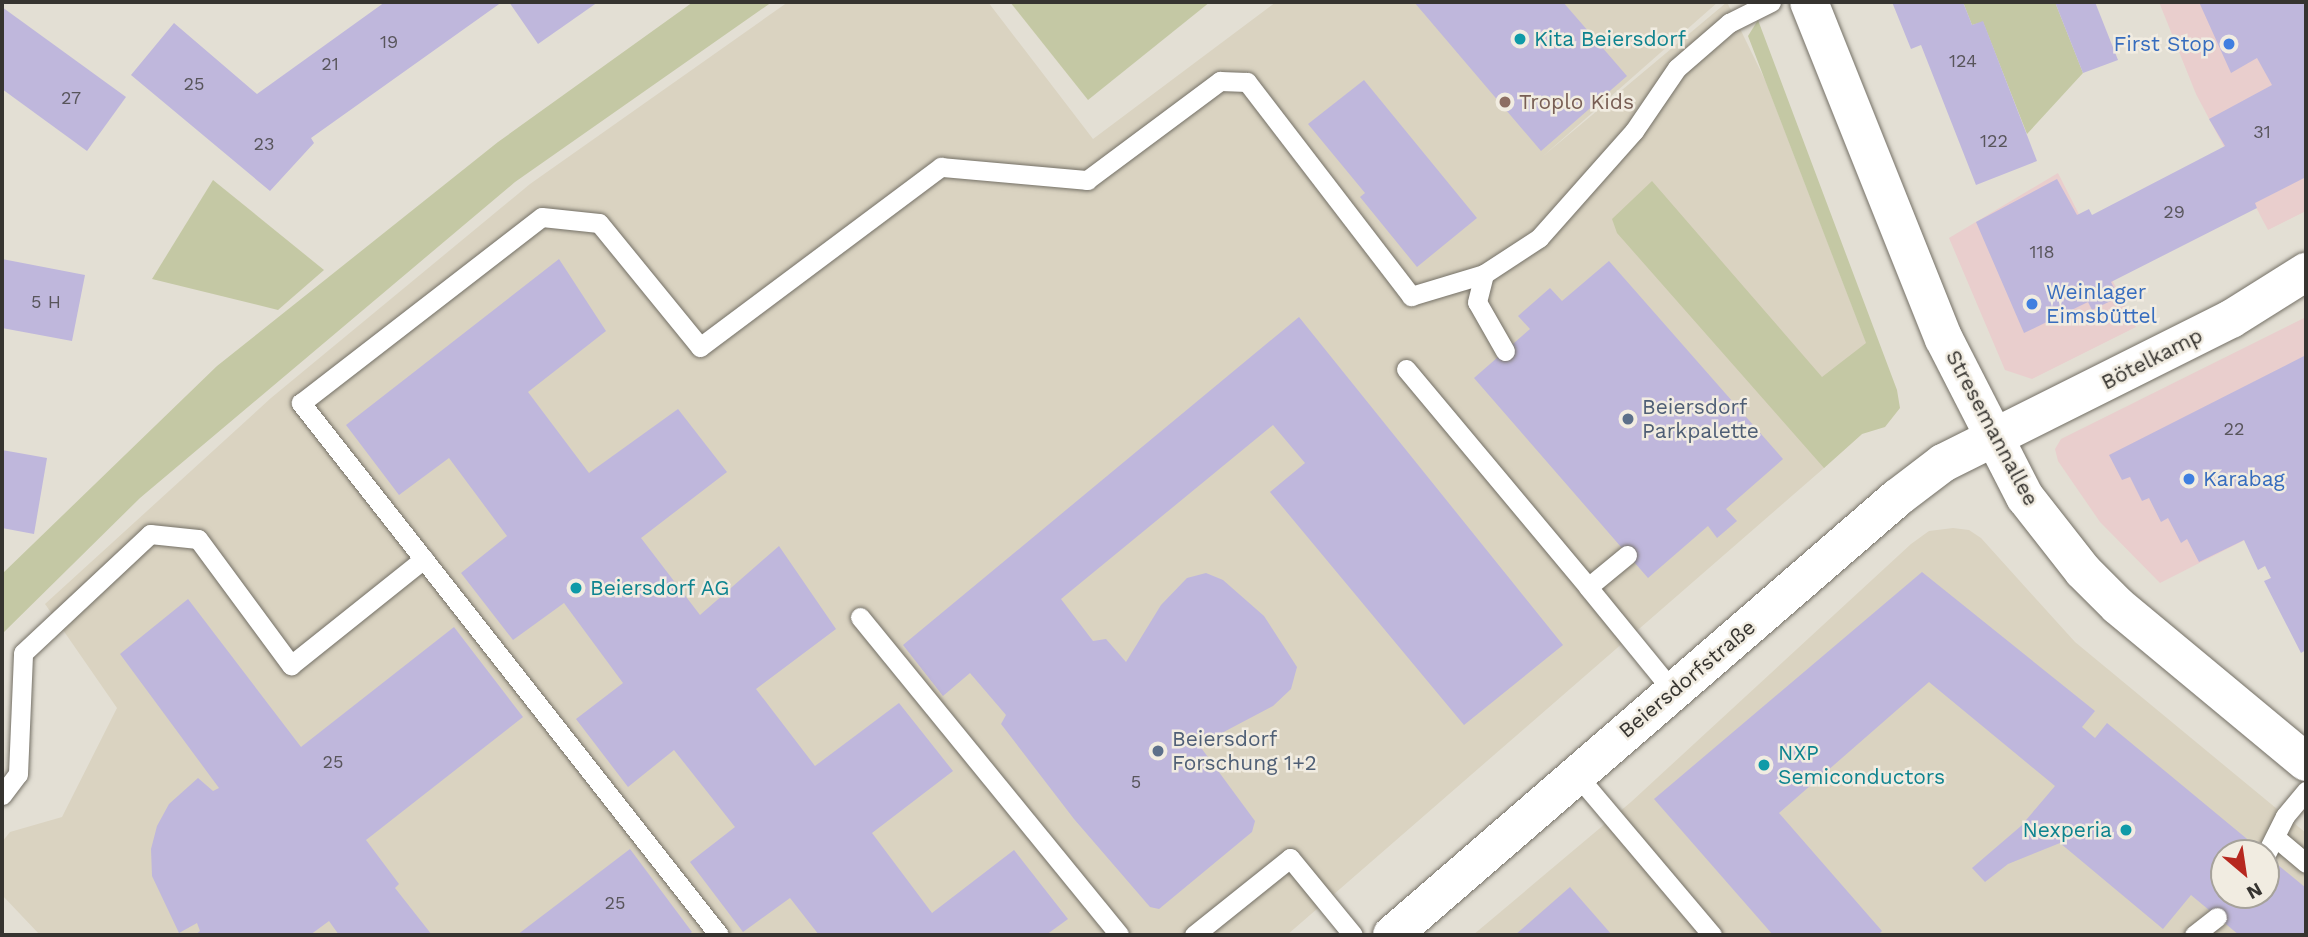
<!DOCTYPE html>
<html>
<head>
<meta charset="utf-8">
<style>
  body { margin:0 }
  #map { position:relative; width:2308px; height:937px; overflow:hidden; background:#e3dfd4; font-family:"Work Sans",sans-serif }
  div>[style] { position:absolute }
  [style*='--x'] { left:calc(var(--x)*1px); top:calc(var(--y)*1px); width:calc(var(--w)*1px); rotate:calc(var(--a)*1deg) }
  .commercial>* { inset:0; background:#e9cecd }
  .built>* { inset:0; background:#dad3c1 }
  .green>* { inset:0; background:#c4c8a4 }
  .building>* { inset:0; background:#bfb7dc }
  .roads { filter:drop-shadow(0 0 2px #747066) drop-shadow(0 0 2px #747066) }
  .lane>* { height:19px; margin:-9.5px; padding:0 9.5px; transform-origin:9.5px; border-radius:9.5px; background:#fff }
  .street>* { height:38px; margin:-19px; padding:0 19px; transform-origin:19px; border-radius:19px; background:#fff }
  .secondary>* { height:38px; margin:-19px; padding:0 19px; transform-origin:19px; border-radius:19px; background:#fff }
  .dots>* { width:19px; height:19px; translate:-50% -50%; box-sizing:border-box; border:4px solid #f1ece1; border-radius:50% }
  span { translate:-50% -50%; white-space:nowrap; text-align:center; line-height:1.15; -webkit-text-stroke:5px #f1ece1; paint-order:stroke }
  .number-label { font-size:18px; color:#58555b }
  .number-label span { -webkit-text-stroke-width:0 }
  .culture-label { font-size:21px; color:#0d838f }
  .left { translate:0 -50%; text-align:left }
  .right { translate:-100% -50%; text-align:right }
  .shop-label { font-size:21px; color:#366cbe }
  .education-label { font-size:21px; color:#785e54 }
  .street-label { font-size:21px; color:#363430 }
  .service-label { font-size:21px; color:#4e5e75 }
  .frame { position:absolute; inset:0; border:4px solid #363430; pointer-events:none }
  .north { position:absolute; left:2210px; top:839px; width:70px; height:70px; box-sizing:border-box; background:#f1ece1; border:2px solid #a6a29a; border-radius:50%; rotate:151deg; font-size:19px; font-weight:700; line-height:28px; text-align:center; color:#363430 }
  .north::after { content:''; display:block; margin:auto; width:24px; height:32px; background:#b7281f; clip-path:polygon(50% 0,100% 100%,50% 72%,0 100%) }
</style>
</head>
<body>
<div id="map">
  <div class="commercial">
    <i style="clip-path:polygon(2159px 2px,2303px 2px,2306px 9px,2306px 211px,2268px 230px,2196px 94px)"></i>
    <i style="clip-path:polygon(2058px 173px,2136px 327px,2032px 379px,2005px 370px,1949px 238px)"></i>
    <i style="clip-path:polygon(2306px 317px,2306px 509px,2160px 583px,2100px 522px,2058px 461px,2055px 449px,2061px 439px)"></i>
  </div>
  <div class="built">
    <i style="clip-path:polygon(788px 2px,988px 2px,1093px 139px,1276px 2px,1718px 2px,1542px 157px,1727px 2px,1766px 82px,1889px 402px,1862px 434px,1824px 468px,1287px 935px,40px 935px,2px 895px,2px 842px,10px 832px,62px 817px,117px 708px,45px 604px,271px 398px,530px 184px)"></i>
    <i style="clip-path:polygon(evenodd,1953px 528px,1969px 530px,1981px 538px,2075px 642px,2306px 833px,2306px 935px,1473px 935px,1631px 802px,1911px 544px,1929px 531px,1953px 528px,2224px 853px,2266px 853px,2266px 895px,2224px 895px,2224px 853px)"></i>
  </div>
  <div class="green">
    <i style="clip-path:polygon(693px 2px,772px 2px,515px 182px,140px 498px,2px 634px,2px 574px,217px 366px,498px 142px)"></i>
    <i style="clip-path:polygon(1010px 2px,1210px 2px,1088px 100px)"></i>
    <i style="clip-path:polygon(1963px 2px,2055px 2px,2083px 73px,2027px 134px,1983px 22px,1972px 25px)"></i>
    <i style="clip-path:polygon(1758px 20px,1897px 390px,1900px 408px,1885px 427px,1862px 434px,1824px 468px,1617px 233px,1612px 219px,1652px 181px,1822px 377px,1866px 343px,1748px 36px)"></i>
    <i style="clip-path:polygon(213px 180px,324px 270px,278px 310px,152px 279px)"></i>
  </div>
  <div class="building">
    <i style="clip-path:polygon(385px 2px,502px 2px,311px 138px,314px 143px,270px 191px,131px 75px,174px 23px,257px 94px)"></i>
    <i style="clip-path:polygon(509px 2px,598px 2px,538px 44px)"></i>
    <i style="clip-path:polygon(1414px 2px,1563px 2px,1627px 76px,1541px 151px)"></i>
    <i style="clip-path:polygon(1892px 2px,1963px 2px,1972px 25px,1983px 21px,2037px 161px,1976px 185px,1921px 45px,1911px 49px)"></i>
    <i style="clip-path:polygon(2055px 2px,2095px 2px,2118px 60px,2083px 73px)"></i>
    <i style="clip-path:polygon(2199px 2px,2303px 2px,2306px 8px,2306px 177px,2255px 203px,2257px 208px,2111px 282px,2119px 297px,2092px 310px,2088px 302px,2024px 333px,1976px 222px,2057px 179px,2077px 215px,2089px 209px,2092px 215px,2225px 146px,2209px 119px,2272px 85px,2257px 58px,2231px 73px)"></i>
    <i style="clip-path:polygon(2px 7px,126px 97px,87px 151px,2px 89px)"></i>
    <i style="clip-path:polygon(1364px 80px,1477px 218px,1417px 267px,1360px 197px,1365px 193px,1308px 124px)"></i>
    <i style="clip-path:polygon(2px 259px,85px 275px,72px 341px,2px 328px)"></i>
    <i style="clip-path:polygon(559px 259px,606px 331px,528px 392px,589px 473px,678px 409px,727px 472px,641px 538px,700px 615px,779px 546px,836px 629px,756px 689px,815px 766px,899px 703px,953px 771px,872px 833px,932px 913px,1014px 850px,1068px 919px,1046px 935px,819px 935px,790px 898px,743px 932px,690px 862px,735px 827px,674px 750px,628px 787px,576px 719px,623px 683px,564px 603px,513px 640px,461px 573px,507px 536px,449px 458px,399px 495px,346px 425px)"></i>
    <i style="clip-path:polygon(1609px 261px,1783px 459px,1726px 509px,1737px 521px,1717px 538px,1708px 526px,1648px 578px,1474px 378px,1530px 329px,1518px 316px,1550px 288px,1562px 301px)"></i>
    <i style="clip-path:polygon(1299px 317px,1563px 645px,1464px 725px,1270px 492px,1305px 463px,1273px 425px,1061px 599px,1093px 641px,1106px 639px,1126px 662px,1161px 605px,1187px 578px,1206px 573px,1223px 580px,1264px 616px,1297px 667px,1291px 689px,1273px 706px,1199px 745px,1255px 821px,1252px 832px,1159px 909px,1150px 907px,1074px 819px,1001px 724px,1006px 715px,970px 673px,943px 696px,903px 645px)"></i>
    <i style="clip-path:polygon(2306px 355px,2306px 650px,2301px 653px,2264px 581px,2271px 578px,2265px 566px,2258px 570px,2244px 540px,2199px 562px,2187px 539px,2181px 543px,2168px 518px,2161px 522px,2149px 498px,2142px 501px,2130px 477px,2122px 480px,2109px 455px)"></i>
    <i style="clip-path:polygon(2px 450px,47px 458px,34px 534px,2px 528px)"></i>
    <i style="clip-path:polygon(1922px 572px,2095px 711px,2082px 727px,2095px 738px,2107px 723px,2264px 853px,2224px 853px,2224px 895px,2266px 895px,2266px 855px,2306px 888px,2306px 935px,2239px 935px,2191px 895px,2163px 929px,2060px 843px,2008px 864px,1985px 882px,1972px 868px,2021px 826px,2055px 786px,1929px 682px,1779px 813px,1882px 931px,1878px 935px,1773px 935px,1654px 799px)"></i>
    <i style="clip-path:polygon(188px 599px,301px 747px,454px 627px,523px 717px,366px 840px,399px 884px,395px 888px,432px 935px,339px 935px,329px 921px,310px 935px,195px 935px,200px 931px,197px 923px,179px 933px,152px 876px,151px 849px,157px 826px,169px 804px,198px 778px,213px 791px,219px 788px,120px 654px)"></i>
    <i style="clip-path:polygon(630px 849px,692px 932px,687px 935px,517px 935px)"></i>
    <i style="clip-path:polygon(1570px 887px,1612px 935px,1515px 935px)"></i>
  </div>
  <div class="roads">
    <div class="lane">
      <i style="--x:1505;--y:351;--w:56;--a:-119.7"></i>
      <i style="--x:1477;--y:302;--w:29;--a:-76"></i>
      <i style="--x:1484;--y:274;--w:66;--a:-33.2"></i>
      <i style="--x:1539;--y:238;--w:143;--a:-48.4"></i>
      <i style="--x:1634;--y:131;--w:76;--a:-55.7"></i>
      <i style="--x:1677;--y:68;--w:69;--a:-40.9"></i>
      <i style="--x:1729;--y:23;--w:47;--a:-26.6"></i>
      <i style="--x:1406;--y:369;--w:284;--a:50.1"></i>
      <i style="--x:1627;--y:555;--w:50;--a:140.6"></i>
      <i style="--x:1588;--y:587;--w:133;--a:50.8"></i>
      <i style="--x:860;--y:617;--w:410;--a:50.8"></i>
      <i style="--x:1576;--y:774;--w:211;--a:49.8"></i>
      <i style="--x:2;--y:795;--w:26;--a:-53"></i>
      <i style="--x:18;--y:774;--w:121;--a:-87.6"></i>
      <i style="--x:23;--y:653;--w:174;--a:-43.1"></i>
      <i style="--x:150;--y:534;--w:48;--a:5.9"></i>
      <i style="--x:198;--y:539;--w:157;--a:53.6"></i>
      <i style="--x:291;--y:665;--w:170;--a:-38.6"></i>
      <i style="--x:2275;--y:837;--w:40;--a:40"></i>
      <i style="--x:2266;--y:854;--w:42;--a:-63.4"></i>
      <i style="--x:2285;--y:816;--w:33;--a:-50"></i>
      <i style="--x:719;--y:935;--w:677;--a:-128.16"></i>
      <i style="--x:301;--y:403;--w:304;--a:-37.7"></i>
      <i style="--x:542;--y:217;--w:57;--a:6"></i>
      <i style="--x:599;--y:223;--w:160;--a:50.8"></i>
      <i style="--x:700;--y:347;--w:301;--a:-36.8"></i>
      <i style="--x:941;--y:167;--w:147;--a:5.1"></i>
      <i style="--x:1087;--y:180;--w:166;--a:-36.7"></i>
      <i style="--x:1220;--y:81;--w:27;--a:2"></i>
      <i style="--x:1247;--y:82;--w:270;--a:52.5"></i>
      <i style="--x:1411;--y:296;--w:76;--a:-16.8"></i>
      <i style="--x:1194;--y:935;--w:123;--a:-38.7"></i>
      <i style="--x:1290;--y:858;--w:99;--a:50.7"></i>
      <i style="--x:2194;--y:935;--w:29;--a:-38"></i>
    </div>
    <div class="street">
      <i style="--x:1993;--y:438;--w:266;--a:-26.6"></i>
      <i style="--x:2231;--y:319;--w:89;--a:-32.1"></i>
    </div>
    <div class="secondary">
      <i style="--x:1809;--y:2;--w:363;--a:68.2"></i>
      <i style="--x:1944;--y:339;--w:178;--a:62.9"></i>
      <i style="--x:2025;--y:497;--w:94;--a:51.9"></i>
      <i style="--x:2083;--y:571;--w:49;--a:45"></i>
      <i style="--x:2118;--y:606;--w:244;--a:39.7"></i>
      <i style="--x:1392;--y:935;--w:668;--a:-40.87"></i>
      <i style="--x:1897;--y:498;--w:58;--a:-37.3"></i>
      <i style="--x:1943;--y:463;--w:56;--a:-26.6"></i>
    </div>
  </div>
  <div class="dots">
    <i style="left:1520px;top:39px;background:#0f9aa8"></i>
    <i style="left:2229px;top:44px;background:#3f7fe0"></i>
    <i style="left:1505px;top:102px;background:#8d6e63"></i>
    <i style="left:2032px;top:304px;background:#3f7fe0"></i>
    <i style="left:1628px;top:419px;background:#5c6f8a"></i>
    <i style="left:2189px;top:479px;background:#3f7fe0"></i>
    <i style="left:576px;top:588px;background:#0f9aa8"></i>
    <i style="left:1158px;top:751px;background:#5c6f8a"></i>
    <i style="left:1764px;top:765px;background:#0f9aa8"></i>
    <i style="left:2126px;top:830px;background:#0f9aa8"></i>
  </div>
  <div class="number-label">
    <span style="left:389px;top:42px">19</span>
    <span style="left:1963px;top:61px">124</span>
    <span style="left:330px;top:64px">21</span>
    <span style="left:194px;top:84px">25</span>
    <span style="left:71px;top:98px">27</span>
    <span style="left:2262px;top:132px">31</span>
    <span style="left:1994px;top:141px">122</span>
    <span style="left:264px;top:144px">23</span>
    <span style="left:2174px;top:212px">29</span>
    <span style="left:2042px;top:252px">118</span>
    <span style="left:46px;top:302px">5 H</span>
    <span style="left:2234px;top:429px">22</span>
    <span style="left:333px;top:762px">25</span>
    <span style="left:1136px;top:782px">5</span>
    <span style="left:615px;top:903px">25</span>
  </div>
  <div class="culture-label">
    <span class="left" style="left:1534px;top:39px">Kita Beiersdorf</span>
    <span class="left" style="left:590px;top:588px">Beiersdorf AG</span>
    <span class="left" style="left:1778px;top:765px">NXP<br>Semiconductors</span>
    <span class="right" style="left:2112px;top:830px">Nexperia</span>
  </div>
  <div class="shop-label">
    <span class="right" style="left:2215px;top:44px">First Stop</span>
    <span class="left" style="left:2046px;top:304px">Weinlager<br>Eimsbüttel</span>
    <span class="left" style="left:2203px;top:479px">Karabag</span>
  </div>
  <div class="education-label">
    <span class="left" style="left:1519px;top:102px">Troplo Kids</span>
  </div>
  <div class="street-label">
    <span style="left:2152px;top:359px;rotate:-27deg">Bötelkamp</span>
    <span style="left:1992px;top:428px;rotate:62deg">Stresemannallee</span>
    <span style="left:1687px;top:679px;rotate:-40deg">Beiersdorfstraße</span>
  </div>
  <div class="service-label">
    <span class="left" style="left:1642px;top:419px">Beiersdorf<br>Parkpalette</span>
    <span class="left" style="left:1172px;top:751px">Beiersdorf<br>Forschung 1+2</span>
  </div>
  <div class="frame"></div>
  <div class="north">N</div>
</div>
</body>
</html>
